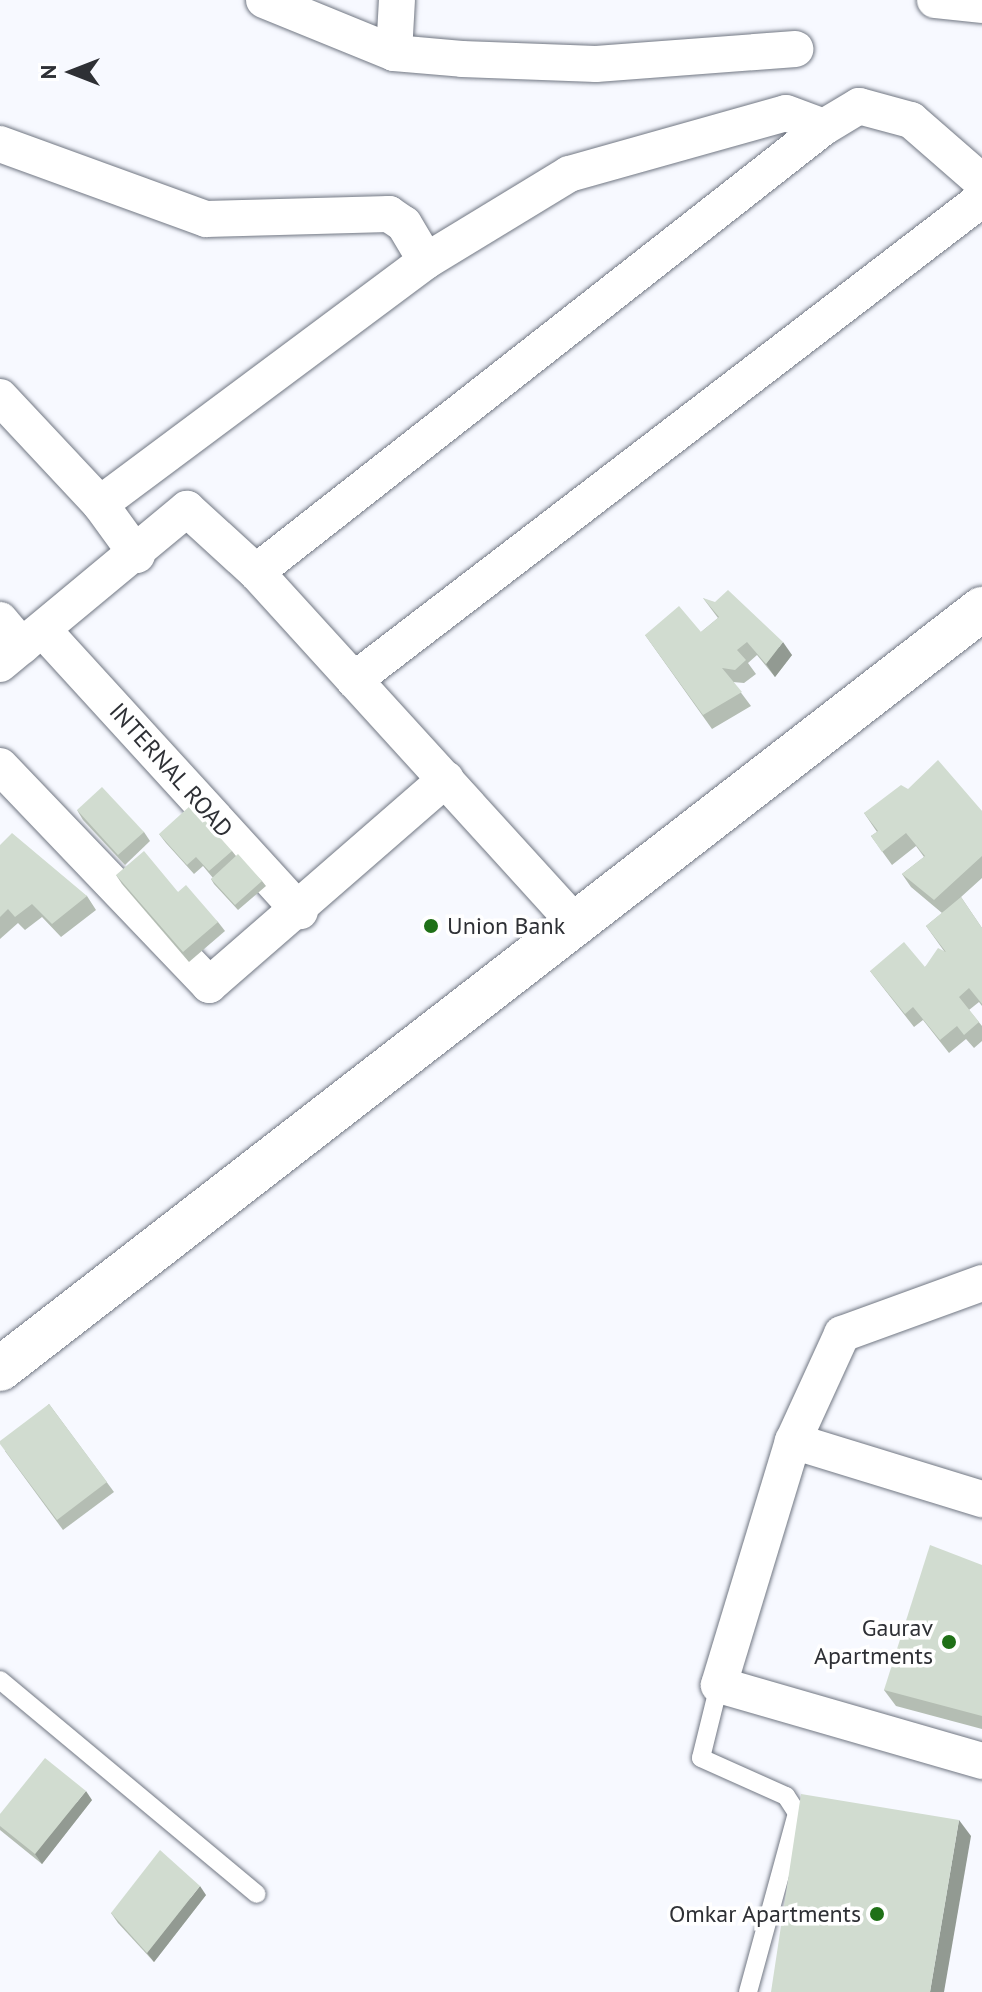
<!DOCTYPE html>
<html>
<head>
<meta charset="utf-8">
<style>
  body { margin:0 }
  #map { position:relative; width:982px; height:1992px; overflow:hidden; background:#f7f9ff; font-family:"PT Sans",sans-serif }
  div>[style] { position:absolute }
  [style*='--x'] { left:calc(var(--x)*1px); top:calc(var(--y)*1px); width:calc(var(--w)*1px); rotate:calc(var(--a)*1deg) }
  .roads { filter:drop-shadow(0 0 2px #717783) drop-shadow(0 0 2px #717783) }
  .service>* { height:18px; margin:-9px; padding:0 9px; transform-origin:9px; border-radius:9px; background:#fff }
  .minor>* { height:36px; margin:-18px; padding:0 18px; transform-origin:18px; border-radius:18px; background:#fff }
  .tertiary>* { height:44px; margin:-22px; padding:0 22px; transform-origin:22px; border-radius:22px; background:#fff }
  .wall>* { inset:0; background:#b4bdb3 }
  .shaded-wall>* { inset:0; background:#929a92 }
  .building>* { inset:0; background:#d1dcd0 }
  .dots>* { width:22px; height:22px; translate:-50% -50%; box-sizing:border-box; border:4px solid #fff; border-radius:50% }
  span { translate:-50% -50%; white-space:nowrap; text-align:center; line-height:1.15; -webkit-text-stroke:7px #fff; paint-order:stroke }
  .street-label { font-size:24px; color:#2e3035 }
  .poi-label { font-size:24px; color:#2e3035 }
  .left { translate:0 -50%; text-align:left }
  .right { translate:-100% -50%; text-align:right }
  .north { position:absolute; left:32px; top:32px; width:80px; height:80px; -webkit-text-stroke:6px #fff; paint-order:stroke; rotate:270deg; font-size:22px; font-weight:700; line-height:32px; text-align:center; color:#2e3035 }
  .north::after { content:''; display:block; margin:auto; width:28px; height:36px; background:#2e3035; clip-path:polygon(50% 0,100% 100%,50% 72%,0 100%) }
</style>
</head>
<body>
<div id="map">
  <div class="roads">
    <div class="service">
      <i style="--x:0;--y:1680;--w:334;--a:39.8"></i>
      <i style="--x:719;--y:1685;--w:75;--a:103.9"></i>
      <i style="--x:701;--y:1758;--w:93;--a:24.1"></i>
      <i style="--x:786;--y:1796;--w:20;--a:57"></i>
      <i style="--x:797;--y:1813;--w:186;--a:105.3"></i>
    </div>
    <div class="minor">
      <i style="--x:264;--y:0;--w:140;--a:22.2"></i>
      <i style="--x:394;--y:53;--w:68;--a:5"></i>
      <i style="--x:462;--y:59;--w:134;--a:2.1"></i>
      <i style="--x:596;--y:64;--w:200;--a:-4.3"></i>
      <i style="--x:935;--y:0;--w:47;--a:6.1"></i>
      <i style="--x:394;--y:53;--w:53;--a:-86.8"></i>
      <i style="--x:0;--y:144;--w:219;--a:20"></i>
      <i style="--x:206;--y:219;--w:183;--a:-1.6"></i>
      <i style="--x:389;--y:214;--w:18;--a:34"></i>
      <i style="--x:404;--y:224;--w:43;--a:59.3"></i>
      <i style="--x:0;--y:397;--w:146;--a:46.9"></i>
      <i style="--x:100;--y:504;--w:63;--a:54"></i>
      <i style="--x:100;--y:504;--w:407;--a:-36.7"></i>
      <i style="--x:426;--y:261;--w:167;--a:-31.3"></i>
      <i style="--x:569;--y:174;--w:225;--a:-15.7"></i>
      <i style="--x:786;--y:113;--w:40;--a:20.2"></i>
      <i style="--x:824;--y:127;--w:41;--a:-31"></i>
      <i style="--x:859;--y:106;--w:54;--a:15.1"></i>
      <i style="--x:911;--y:120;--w:94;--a:41.1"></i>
      <i style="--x:256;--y:572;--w:722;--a:-38.08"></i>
      <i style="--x:0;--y:620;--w:34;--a:50"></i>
      <i style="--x:43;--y:630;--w:381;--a:47.6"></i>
      <i style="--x:0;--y:664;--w:243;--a:-39.7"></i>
      <i style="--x:187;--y:509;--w:93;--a:42.4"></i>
      <i style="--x:256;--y:572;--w:476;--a:47.7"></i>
      <i style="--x:354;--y:680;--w:791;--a:-37.45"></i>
      <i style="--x:0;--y:766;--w:303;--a:46.3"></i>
      <i style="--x:209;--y:985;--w:314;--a:-41"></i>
      <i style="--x:982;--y:1283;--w:149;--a:160"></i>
      <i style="--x:842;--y:1334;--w:118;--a:114.6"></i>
      <i style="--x:793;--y:1441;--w:255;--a:106.9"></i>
      <i style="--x:719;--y:1685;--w:274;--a:16.1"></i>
      <i style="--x:793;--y:1441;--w:198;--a:17.1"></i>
    </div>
    <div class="tertiary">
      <i style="--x:0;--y:1369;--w:1242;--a:-37.74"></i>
    </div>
  </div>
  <div class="wall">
    <i style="clip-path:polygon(703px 598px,792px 655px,775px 677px,757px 655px,748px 663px,756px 674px,744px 683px,733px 682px,751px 706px,712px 729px,645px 635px,701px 632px,718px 618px)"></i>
    <i style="clip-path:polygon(908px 789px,982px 811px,982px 878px,961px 897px,982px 928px,982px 1006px,979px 1002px,969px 1010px,982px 1026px,982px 1041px,974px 1048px,966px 1039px,949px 1053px,923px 1020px,914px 1027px,870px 971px,925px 967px,944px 951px,926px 926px,942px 913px,911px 887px,902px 874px,924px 857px,916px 846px,892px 865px,871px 836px,877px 832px,864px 813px)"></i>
    <i style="clip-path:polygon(77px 810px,144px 832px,150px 841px,125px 865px,83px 820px)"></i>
    <i style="clip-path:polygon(159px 834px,232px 851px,236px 856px,262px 881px,266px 886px,238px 910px,214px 884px,211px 879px,213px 878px,203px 866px,194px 874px,166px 843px)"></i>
    <i style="clip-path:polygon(0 845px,87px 896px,96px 910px,61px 937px,42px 917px,25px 930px,18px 923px,0 939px)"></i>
    <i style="clip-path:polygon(116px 875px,178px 892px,218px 922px,225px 931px,189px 962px,122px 884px)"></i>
    <i style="clip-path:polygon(49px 1404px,114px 1492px,63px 1530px,5px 1451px)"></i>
    <i style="clip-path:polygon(982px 1565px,982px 1729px,896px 1706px,884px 1690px)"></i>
    <i style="clip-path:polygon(92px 1800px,42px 1864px,0 1830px,0 1814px)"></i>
    <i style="clip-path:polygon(206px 1895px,154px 1962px,118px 1923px,111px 1913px)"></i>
  </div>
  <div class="shaded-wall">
    <i style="clip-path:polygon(783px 642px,792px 655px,775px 677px,766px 664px)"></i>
    <i style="clip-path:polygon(86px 1791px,92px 1800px,42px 1864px,35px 1854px)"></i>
    <i style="clip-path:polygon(959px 1820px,971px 1836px,944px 1992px,930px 1992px)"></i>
    <i style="clip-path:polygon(200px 1886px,206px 1895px,154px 1962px,147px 1953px)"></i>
  </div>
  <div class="building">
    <i style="clip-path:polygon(728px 590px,783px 642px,766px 664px,747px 642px,737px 650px,746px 660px,735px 670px,722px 668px,742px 692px,703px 715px,645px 635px,679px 606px,701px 632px,719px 617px,703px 598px,715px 602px)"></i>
    <i style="clip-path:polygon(938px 760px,982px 811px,982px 856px,934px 900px,902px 874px,925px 856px,906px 833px,882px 852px,871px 836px,878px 831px,864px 813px,901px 785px,908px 789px)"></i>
    <i style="clip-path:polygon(102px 787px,144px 832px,118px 855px,77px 810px)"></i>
    <i style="clip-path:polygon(191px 805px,232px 851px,209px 871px,196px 857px,187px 865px,159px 834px)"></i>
    <i style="clip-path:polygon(12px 833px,87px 896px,52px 924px,32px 904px,15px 917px,8px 909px,0 917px,0 845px)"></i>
    <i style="clip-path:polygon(144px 851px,178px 892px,186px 885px,218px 922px,183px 952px,116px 875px)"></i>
    <i style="clip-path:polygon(238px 854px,262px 881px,235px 905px,211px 879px)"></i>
    <i style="clip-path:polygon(961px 897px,982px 928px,982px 1004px,969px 988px,959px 997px,979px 1022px,964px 1035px,957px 1026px,940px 1040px,913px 1007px,905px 1014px,870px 971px,904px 942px,925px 967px,938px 948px,946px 952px,926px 926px)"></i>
    <i style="clip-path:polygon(49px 1404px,107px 1482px,57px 1520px,0 1444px,0 1441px)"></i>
    <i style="clip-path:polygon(930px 1545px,982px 1565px,982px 1716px,884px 1690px)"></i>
    <i style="clip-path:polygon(45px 1758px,86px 1791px,35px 1854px,0 1826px,0 1814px)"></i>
    <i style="clip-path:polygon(801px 1794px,959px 1820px,930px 1992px,771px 1992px)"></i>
    <i style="clip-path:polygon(160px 1850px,200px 1886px,147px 1953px,111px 1913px)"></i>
  </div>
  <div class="dots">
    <i style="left:431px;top:926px;background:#1f7017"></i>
    <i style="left:949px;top:1642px;background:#1f7017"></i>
    <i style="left:877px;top:1914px;background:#1f7017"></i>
  </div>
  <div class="street-label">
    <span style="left:171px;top:770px;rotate:48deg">INTERNAL ROAD</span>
  </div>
  <div class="poi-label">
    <span class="left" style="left:447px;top:926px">Union Bank</span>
    <span class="right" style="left:933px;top:1642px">Gaurav<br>Apartments</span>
    <span class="right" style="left:861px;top:1914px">Omkar Apartments</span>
  </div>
  <div class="north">N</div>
</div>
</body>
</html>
